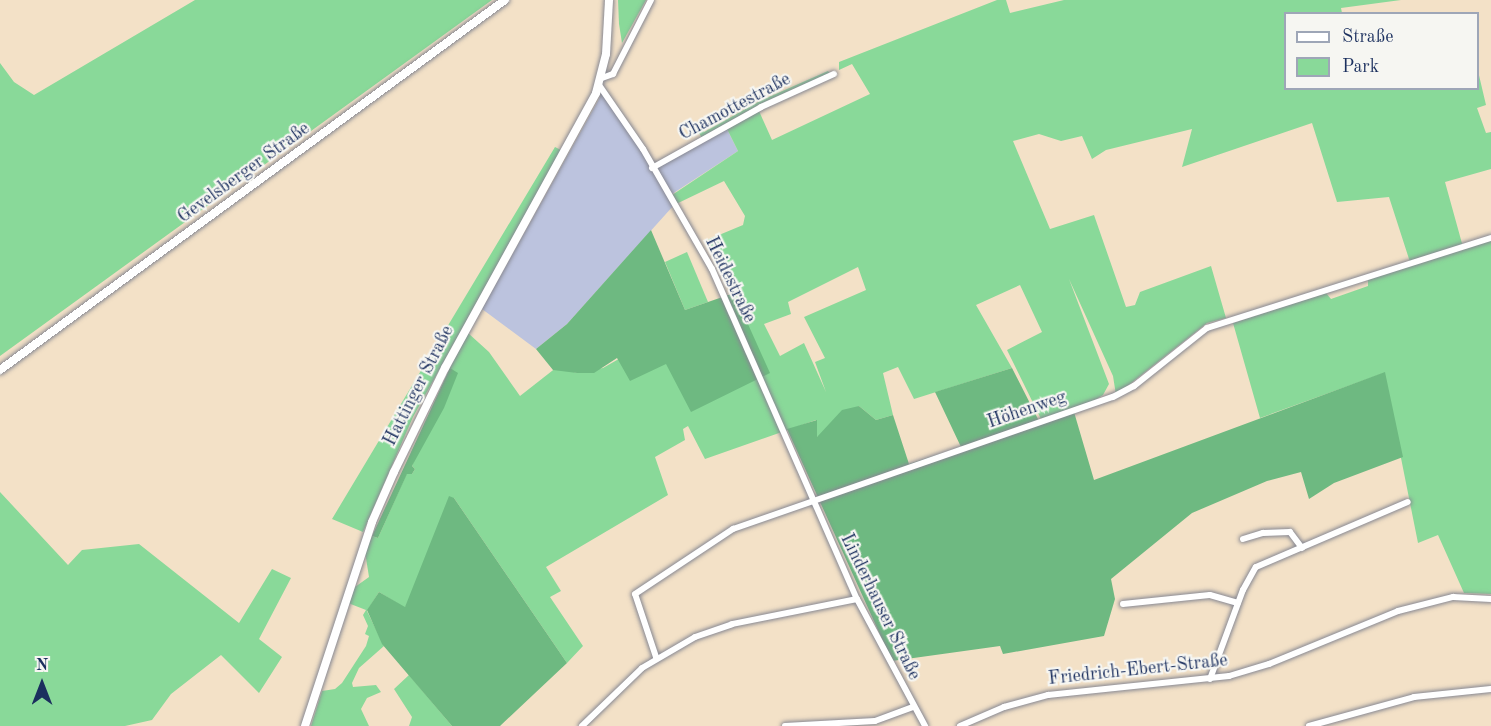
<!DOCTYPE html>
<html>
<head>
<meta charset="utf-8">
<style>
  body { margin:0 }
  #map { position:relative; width:1491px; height:726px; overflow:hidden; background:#f3e1c7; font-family:"Old Standard TT",serif }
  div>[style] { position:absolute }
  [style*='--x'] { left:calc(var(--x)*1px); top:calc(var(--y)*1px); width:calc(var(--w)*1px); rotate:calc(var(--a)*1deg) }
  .industrial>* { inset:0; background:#bcc3de }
  .green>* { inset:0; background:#89d999 }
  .forest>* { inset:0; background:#6eb981 }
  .roads { filter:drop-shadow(0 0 2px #878892) drop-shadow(0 0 2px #878892) }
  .minor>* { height:6px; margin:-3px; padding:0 3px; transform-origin:3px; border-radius:3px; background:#fff }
  .secondary>* { height:8px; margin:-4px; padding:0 4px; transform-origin:4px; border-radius:4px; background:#fff }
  span { translate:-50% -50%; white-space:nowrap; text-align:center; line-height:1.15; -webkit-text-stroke:4.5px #f6f6f2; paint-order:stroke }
  .street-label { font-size:18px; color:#1b2f5e }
  .legend { position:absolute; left:1284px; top:12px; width:195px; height:78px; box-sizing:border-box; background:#f6f6f2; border:2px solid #9ea6b7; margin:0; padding:8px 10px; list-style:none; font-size:18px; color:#1b2f5e }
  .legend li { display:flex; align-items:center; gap:12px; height:30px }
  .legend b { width:30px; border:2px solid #9ea6b7 }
  .north { position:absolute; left:12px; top:654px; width:60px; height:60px; -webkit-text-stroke:4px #f6f6f2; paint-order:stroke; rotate:0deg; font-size:16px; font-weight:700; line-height:24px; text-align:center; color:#1b2f5e }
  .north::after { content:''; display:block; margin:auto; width:21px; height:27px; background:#1b2f5e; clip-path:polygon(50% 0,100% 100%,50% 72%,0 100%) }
</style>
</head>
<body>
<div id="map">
  <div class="industrial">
    <i style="clip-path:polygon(604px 90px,652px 168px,726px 127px,738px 151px,669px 196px,674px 205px,567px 324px,536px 349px,553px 370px,536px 349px,482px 309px)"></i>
  </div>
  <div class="green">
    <i style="clip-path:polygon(195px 0,492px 0,0 356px,0 63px,14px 82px,34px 95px)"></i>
    <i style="clip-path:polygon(618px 0,646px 0,622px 43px,619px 24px)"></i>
    <i style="clip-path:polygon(evenodd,997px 0,1006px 0,1010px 13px,1064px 0,1401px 0,1341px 8px,1342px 13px,1286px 14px,1286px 88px,1478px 88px,1478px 71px,1486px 105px,1477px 108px,1486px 133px,1491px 132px,1491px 169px,1445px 182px,1463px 247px,1410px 262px,1389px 197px,1337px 202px,1312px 123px,1182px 167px,1192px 129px,1106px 150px,1092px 159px,1082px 136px,1061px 141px,1039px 134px,1013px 141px,1050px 229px,1094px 215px,1126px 307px,1135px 305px,1140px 292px,1211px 266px,1226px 318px,1207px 323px,1116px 395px,1113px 376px,1069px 279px,1109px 384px,1103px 395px,1092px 402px,1041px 419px,1007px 350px,1042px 332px,1020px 285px,976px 305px,1012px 368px,914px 399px,898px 367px,883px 373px,893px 415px,876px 420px,859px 406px,816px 438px,816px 420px,705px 459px,688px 426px,683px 429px,685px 440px,655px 457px,668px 495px,546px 567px,561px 591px,550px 597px,583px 646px,567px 663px,454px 498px,405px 608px,379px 592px,367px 611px,384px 646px,359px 668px,352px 683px,353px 687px,376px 685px,381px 692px,367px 698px,361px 709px,369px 726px,311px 726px,322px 691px,335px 689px,342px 683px,366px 646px,369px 636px,365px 634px,368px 626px,363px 615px,366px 610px,348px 603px,355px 587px,369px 577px,365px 552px,372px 536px,378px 538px,407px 473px,412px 474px,415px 469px,412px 466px,450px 368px,468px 333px,489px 352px,520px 396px,557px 367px,577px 373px,603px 368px,734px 293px,707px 240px,743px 225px,745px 216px,724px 181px,674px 205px,669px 197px,738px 151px,726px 127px,759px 111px,772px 140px,870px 94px,852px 64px,839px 70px,839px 62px,997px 0,858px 267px,866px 290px,804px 317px,825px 358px,815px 362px,826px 392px,804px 343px,780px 356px,764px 324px,791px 314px,788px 302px,858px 267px)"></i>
    <i style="clip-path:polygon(828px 71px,830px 74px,702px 138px,697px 130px,701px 127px,704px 132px,760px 101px)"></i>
    <i style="clip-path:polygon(555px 147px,561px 150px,413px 417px,363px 532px,332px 519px)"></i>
    <i style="clip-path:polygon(1491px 239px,1491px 594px,1464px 593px,1438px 535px,1418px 543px,1384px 373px,1260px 418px,1233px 323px,1326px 293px,1331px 299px,1368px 286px,1368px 279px)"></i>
    <i style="clip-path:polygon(687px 252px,708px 302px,685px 310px,665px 262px)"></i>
    <i style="clip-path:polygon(0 492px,68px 565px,82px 550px,139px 544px,239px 623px,272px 569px,291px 578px,259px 639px,282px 657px,259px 693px,221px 655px,171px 694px,152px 720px,125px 726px,0 726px)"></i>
    <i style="clip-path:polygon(409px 675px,452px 726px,409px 726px,412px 717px,394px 689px)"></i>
  </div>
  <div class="forest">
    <i style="clip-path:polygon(651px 230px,685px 310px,734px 293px,770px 373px,691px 412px,666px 364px,630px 381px,617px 358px,594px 373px,577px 373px,553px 370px,536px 349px,567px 324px)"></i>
    <i style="clip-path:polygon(450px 368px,458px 373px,444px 408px,412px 466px,415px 469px,412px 474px,407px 474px,378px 538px,372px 536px)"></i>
    <i style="clip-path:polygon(1012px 368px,1040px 423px,1074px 412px,1094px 480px,1385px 372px,1403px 457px,1334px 483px,1309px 499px,1301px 472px,1267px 481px,1192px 513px,1111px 579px,1115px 599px,1104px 636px,1003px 654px,1000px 646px,892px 661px,787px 429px,817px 420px,817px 437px,842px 410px,859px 406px,876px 420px,893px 415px,909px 464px,961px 447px,935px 392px)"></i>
    <i style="clip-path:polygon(449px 496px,454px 498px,567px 663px,500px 726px,452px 726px,382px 644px,367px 610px,379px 592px,405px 607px)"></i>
  </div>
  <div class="roads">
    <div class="minor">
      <i style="--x:602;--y:78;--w:12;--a:-20"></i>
      <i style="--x:613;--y:74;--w:83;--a:-62.8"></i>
      <i style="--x:599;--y:85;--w:78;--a:55.5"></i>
      <i style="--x:643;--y:149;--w:138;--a:60.1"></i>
      <i style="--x:712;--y:269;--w:360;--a:66.3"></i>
      <i style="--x:857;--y:599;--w:144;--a:61.8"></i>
      <i style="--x:652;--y:168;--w:125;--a:-29.2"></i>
      <i style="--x:761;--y:107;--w:80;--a:-24.3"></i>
      <i style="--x:1243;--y:539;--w:21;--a:-17"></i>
      <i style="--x:1263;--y:533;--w:27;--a:-2"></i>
      <i style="--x:1290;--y:532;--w:20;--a:53"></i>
      <i style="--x:1123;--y:604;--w:87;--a:-5.9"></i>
      <i style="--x:1210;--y:595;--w:29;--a:16"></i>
      <i style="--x:656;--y:657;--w:66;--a:-108.4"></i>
      <i style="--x:635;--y:594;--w:118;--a:-33.6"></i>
      <i style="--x:733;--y:529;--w:402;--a:-19.2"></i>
      <i style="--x:1113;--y:397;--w:24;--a:-28"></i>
      <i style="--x:1134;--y:386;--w:93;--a:-38.5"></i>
      <i style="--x:1207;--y:328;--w:298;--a:-17.6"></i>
      <i style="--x:1210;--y:679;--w:95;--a:-69.7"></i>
      <i style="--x:1243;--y:590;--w:26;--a:-61"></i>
      <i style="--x:1256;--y:567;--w:165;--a:-23.2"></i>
      <i style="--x:582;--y:726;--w:83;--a:-44"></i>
      <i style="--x:642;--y:668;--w:61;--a:-30.3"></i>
      <i style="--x:695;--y:637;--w:39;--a:-19"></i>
      <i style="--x:732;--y:624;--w:127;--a:-11.3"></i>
      <i style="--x:785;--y:726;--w:90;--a:-3.2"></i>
      <i style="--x:875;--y:721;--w:40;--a:-20.2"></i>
      <i style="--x:960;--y:726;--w:48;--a:-23.4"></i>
      <i style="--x:1004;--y:707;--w:46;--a:-15.3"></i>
      <i style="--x:1048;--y:695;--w:182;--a:-6"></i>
      <i style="--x:1229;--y:676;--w:42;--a:-16.7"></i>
      <i style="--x:1269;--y:664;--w:139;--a:-22.3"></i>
      <i style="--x:1398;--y:611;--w:57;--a:-14.3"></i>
      <i style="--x:1453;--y:597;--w:38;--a:3"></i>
      <i style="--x:1309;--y:726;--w:109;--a:-15.4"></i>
      <i style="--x:1414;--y:697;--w:77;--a:-5.9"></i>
    </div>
    <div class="secondary">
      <i style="--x:0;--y:370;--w:626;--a:-36.23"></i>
      <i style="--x:305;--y:726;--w:215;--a:-71.8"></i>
      <i style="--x:372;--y:522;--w:55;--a:-66.3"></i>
      <i style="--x:394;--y:472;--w:116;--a:-63.9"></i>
      <i style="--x:445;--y:368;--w:314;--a:-61.2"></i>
      <i style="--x:596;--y:93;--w:40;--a:-75.6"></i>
      <i style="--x:606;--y:54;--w:54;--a:-86.8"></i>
    </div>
  </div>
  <div class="street-label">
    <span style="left:735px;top:107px;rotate:-28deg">Chamottestraße</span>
    <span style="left:244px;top:173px;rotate:-36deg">Gevelsberger Straße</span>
    <span style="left:730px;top:280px;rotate:64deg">Heidestraße</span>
    <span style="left:419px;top:386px;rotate:-63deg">Hattinger Straße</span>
    <span style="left:1027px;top:410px;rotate:-19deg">Höhenweg</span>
    <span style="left:880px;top:607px;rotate:64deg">Linderhauser Straße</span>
    <span style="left:1138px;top:670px;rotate:-6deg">Friedrich-Ebert-Straße</span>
  </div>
  <ul class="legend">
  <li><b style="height:8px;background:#fff"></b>Straße</li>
  <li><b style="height:16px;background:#89d999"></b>Park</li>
  </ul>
  <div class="north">N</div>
</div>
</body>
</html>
